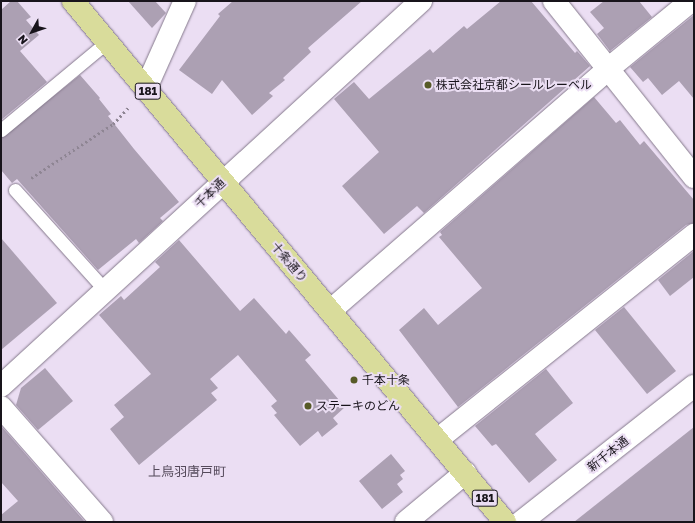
<!DOCTYPE html>
<html>
<head>
<meta charset="utf-8">
<style>
  body { margin:0 }
  #map { position:relative; width:695px; height:523px; overflow:hidden; background:#ebdef3; font-family:"Golos Text","Noto Sans JP",sans-serif }
  div>[style] { position:absolute }
  [style*='--x'] { left:calc(var(--x)*1px); top:calc(var(--y)*1px); width:calc(var(--w)*1px); rotate:calc(var(--a)*1deg) }
  .building>* { inset:0; background:#aca0b3 }
  .path>* { height:2.5px; margin-top:-1.25px; transform-origin:0; background:repeating-linear-gradient(90deg,#8e8593 0 2px,transparent 0 5px) }
  .roads { filter:drop-shadow(0 0 1px #84788b) drop-shadow(0 0 1px #84788b) }
  .lane>* { height:13px; margin:-6.5px; padding:0 6.5px; transform-origin:6.5px; border-radius:6.5px; background:#fff }
  .street>* { height:22px; margin:-11px; padding:0 11px; transform-origin:11px; border-radius:11px; background:#fff }
  .secondary>* { height:22px; margin:-11px; padding:0 11px; transform-origin:11px; border-radius:11px; background:#fff }
  .primary>* { height:22px; margin:-11px; padding:0 11px; transform-origin:11px; border-radius:11px; background:#d9dc9b }
  .dots>* { width:11px; height:11px; translate:-50% -50%; box-sizing:border-box; border:2px solid #ebdef3; border-radius:50% }
  span { translate:-50% -50%; white-space:nowrap; text-align:center; line-height:1.15; -webkit-text-stroke:4px #ebdef3; paint-order:stroke }
  .shield-label span { padding:1px 3px; background:#ebdef3; border:1px solid; border-radius:3px; -webkit-text-stroke-width:0 }
  .shield-label { font-size:11px; color:#18141b; font-weight:700 }
  .poi-label { font-size:12px; color:#18141b }
  .left { translate:0 -50%; text-align:left }
  .street-label { font-size:12px; color:#18141b }
  .neighbourhood-label { font-size:13px; color:#554a5b }
  .frame { position:absolute; inset:0; border:2px solid #18141b; pointer-events:none }
  .north { position:absolute; left:12px; top:12px; width:40px; height:40px; -webkit-text-stroke:3px #ebdef3; paint-order:stroke; rotate:230deg; font-size:11px; font-weight:700; line-height:16px; text-align:center; color:#18141b }
  .north::after { content:''; display:block; margin:auto; width:14px; height:18px; background:#18141b; clip-path:polygon(50% 0,100% 100%,50% 72%,0 100%) }
</style>
</head>
<body>
<div id="map">
  <div class="building">
    <i style="clip-path:polygon(11px 1px,17px 1px,31px 17px,26px 20px,39px 35px,20px 51px,47px 82px,1px 120px,1px 10px)"></i>
    <i style="clip-path:polygon(128px 1px,155px 1px,166px 13px,152px 28px)"></i>
    <i style="clip-path:polygon(233px 1px,362px 1px,308px 48px,311px 52px,283px 78px,285px 80px,269px 93px,273px 96px,252px 115px,222px 80px,212px 94px,179px 70px,220px 16px,218px 14px)"></i>
    <i style="clip-path:polygon(501px 1px,531px 1px,575px 53px,577px 51px,590px 66px,424px 213px,417px 206px,384px 234px,342px 186px,379px 152px,334px 99px,354px 82px,369px 99px,430px 49px,433px 53px,464px 26px,467px 29px)"></i>
    <i style="clip-path:polygon(604px 1px,639px 1px,652px 17px,610px 51px,597px 34px,604px 28px,590px 12px)"></i>
    <i style="clip-path:polygon(694px 15px,694px 99px,679px 81px,662px 95px,648px 78px,643px 82px,630px 67px)"></i>
    <i style="clip-path:polygon(80px 75px,100px 98px,99px 99px,111px 114px,108px 116px,134px 149px,179px 202px,160px 218px,163px 221px,139px 243px,136px 239px,98px 270px,17px 179px,12px 183px,1px 170px,1px 138px)"></i>
    <i style="clip-path:polygon(594px 97px,616px 123px,620px 120px,640px 145px,644px 141px,694px 200px,694px 223px,686px 225px,458px 407px,399px 330px,424px 308px,438px 325px,482px 288px,439px 237px,442px 235px,440px 232px)"></i>
    <i style="clip-path:polygon(1px 238px,57px 303px,1px 350px)"></i>
    <i style="clip-path:polygon(179px 240px,240px 311px,254px 298px,286px 334px,289px 330px,311px 355px,305px 360px,345px 407px,333px 418px,338px 424px,322px 437px,318px 431px,300px 446px,274px 415px,277px 413px,271px 406px,277px 401px,238px 355px,210px 379px,218px 388px,211px 393px,217px 400px,139px 465px,110px 429px,124px 417px,114px 405px,151px 374px,99px 315px,121px 296px,124px 300px,160px 267px,155px 262px)"></i>
    <i style="clip-path:polygon(694px 251px,694px 277px,670px 296px,658px 280px)"></i>
    <i style="clip-path:polygon(624px 307px,676px 371px,647px 394px,595px 330px)"></i>
    <i style="clip-path:polygon(45px 368px,73px 401px,38px 430px,16px 405px,21px 388px)"></i>
    <i style="clip-path:polygon(546px 369px,573px 403px,535px 434px,557px 460px,529px 483px,496px 444px,492px 446px,475px 426px)"></i>
    <i style="clip-path:polygon(1px 426px,85px 522px,1px 522px,1px 515px,18px 501px,1px 482px)"></i>
    <i style="clip-path:polygon(694px 427px,694px 522px,574px 522px)"></i>
    <i style="clip-path:polygon(391px 454px,405px 471px,400px 475px,403px 479px,397px 484px,403px 492px,382px 509px,359px 481px)"></i>
  </div>
  <div class="path">
    <i style="--x:31;--y:178;--w:98;--a:-33.4"></i>
    <i style="--x:113;--y:124;--w:25;--a:-47"></i>
  </div>
  <div class="roads">
    <div class="lane">
      <i style="--x:1;--y:130;--w:138;--a:-39.7"></i>
      <i style="--x:15;--y:190;--w:135;--a:48"></i>
    </div>
    <div class="street">
      <i style="--x:554;--y:1;--w:225;--a:51.5"></i>
      <i style="--x:146;--y:88;--w:95;--a:-65.9"></i>
      <i style="--x:330;--y:311;--w:369;--a:-41"></i>
      <i style="--x:608;--y:69;--w:107;--a:-39.3"></i>
      <i style="--x:1;--y:386;--w:570;--a:-42.51"></i>
      <i style="--x:1;--y:407;--w:153;--a:48.7"></i>
      <i style="--x:437;--y:440;--w:329;--a:-38.6"></i>
    </div>
    <div class="secondary">
      <i style="--x:406;--y:522;--w:77;--a:-39.7"></i>
      <i style="--x:521;--y:522;--w:220;--a:-38.2"></i>
    </div>
    <div class="primary">
      <i style="--x:73;--y:1;--w:677;--a:50.34"></i>
    </div>
  </div>
  <div class="dots">
    <i style="left:428px;top:85px;background:#575a27"></i>
    <i style="left:354px;top:380px;background:#575a27"></i>
    <i style="left:308px;top:406px;background:#575a27"></i>
  </div>
  <div class="shield-label">
    <span style="left:148px;top:91px">181</span>
    <span style="left:485px;top:498px">181</span>
  </div>
  <div class="poi-label">
    <span class="left" style="left:436px;top:85px">株式会社京都シールレーベル</span>
    <span class="left" style="left:362px;top:380px">千本十条</span>
    <span class="left" style="left:316px;top:406px">ステーキのどん</span>
  </div>
  <div class="street-label">
    <span style="left:210px;top:193px;rotate:-43deg">千本通</span>
    <span style="left:289px;top:262px;rotate:50deg">十条通り</span>
    <span style="left:608px;top:454px;rotate:-38deg">新千本通</span>
  </div>
  <div class="neighbourhood-label">
    <span style="left:187px;top:471px">上鳥羽唐戸町</span>
  </div>
  <div class="frame"></div>
  <div class="north">N</div>
</div>
</body>
</html>
